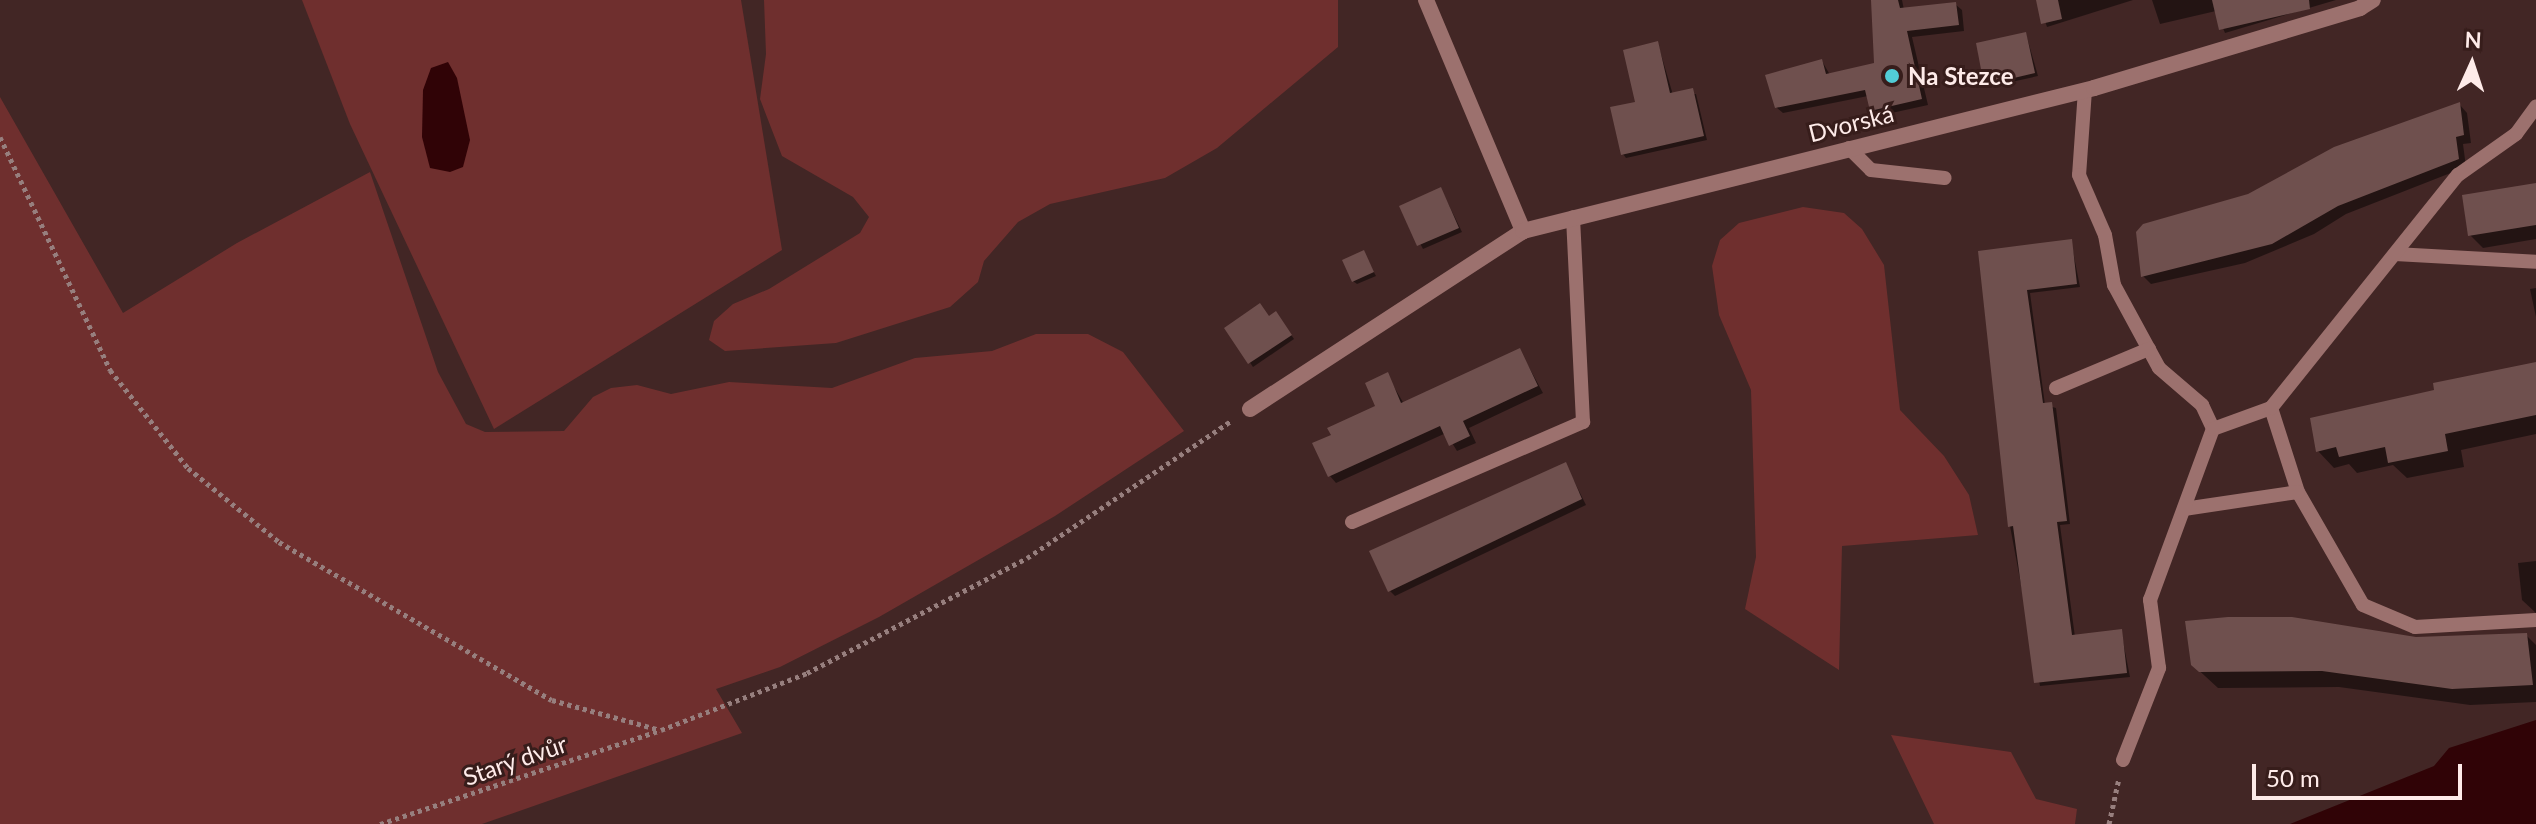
<!DOCTYPE html>
<html>
<head>
<meta charset="utf-8">
<style>
  body { margin:0 }
  #map { position:relative; width:2536px; height:824px; overflow:hidden; background:#422625; font-family:Lato,sans-serif }
  div>[style] { position:absolute }
  [style*='--x'] { left:calc(var(--x)*1px); top:calc(var(--y)*1px); width:calc(var(--w)*1px); rotate:calc(var(--a)*1deg) }
  .green>* { inset:0; background:#6f2f2e }
  .water>* { inset:0; background:#300306 }
  .shadow>* { inset:0; background:#0007 }
  .building>* { inset:0; background:#6f504e }
  .path>* { height:5px; margin-top:-2.5px; transform-origin:0; background:repeating-linear-gradient(90deg,#977f7e 0 4px,transparent 0 8px) }
  .service>* { height:14px; margin:-7px; padding:0 7px; transform-origin:7px; border-radius:7px; background:#9c716e }
  .minor>* { height:16px; margin:-8px; padding:0 8px; transform-origin:8px; border-radius:8px; background:#9c716e }
  .dots>* { width:22px; height:22px; translate:-50% -50%; box-sizing:border-box; border:4px solid #371d1b; border-radius:50% }
  span { translate:-50% -50%; white-space:nowrap; text-align:center; line-height:1.15; -webkit-text-stroke:6px #371d1b; paint-order:stroke }
  .poi-label { font-size:24px; color:#feebe9; font-weight:700 }
  .left { translate:0 -50%; text-align:left }
  .street-label { font-size:24px; color:#feebe9 }
  .north { position:absolute; left:2432px; top:24px; width:80px; height:80px; -webkit-text-stroke:6px #371d1b; paint-order:stroke; rotate:3deg; font-size:22px; font-weight:700; line-height:32px; text-align:center; color:#feebe9 }
  .north::after { content:''; display:block; margin:auto; width:28px; height:36px; background:#feebe9; clip-path:polygon(50% 0,100% 100%,50% 72%,0 100%) }
  .scale { position:absolute; left:2252px; top:764px; width:210px; height:36px; box-sizing:border-box; border:4px solid #feebe9; border-top:0; padding-left:10px; font-size:24px; line-height:28px; white-space:nowrap; color:#feebe9; -webkit-text-stroke:6px #371d1b; paint-order:stroke }
</style>
</head>
<body>
<div id="map">
  <div class="green">
    <i style="clip-path:polygon(302px 0,741px 0,782px 250px,494px 429px,350px 124px)"></i>
    <i style="clip-path:polygon(764px 0,1338px 0,1338px 47px,1217px 148px,1165px 178px,1050px 204px,1018px 222px,984px 261px,978px 282px,950px 307px,836px 343px,725px 351px,709px 340px,714px 321px,733px 304px,769px 289px,860px 233px,869px 217px,853px 197px,782px 156px,760px 99px,766px 54px)"></i>
    <i style="clip-path:polygon(0 97px,123px 313px,237px 243px,370px 172px,438px 372px,466px 424px,485px 432px,564px 431px,593px 397px,611px 388px,637px 385px,671px 394px,729px 382px,832px 388px,915px 358px,992px 351px,1036px 334px,1088px 334px,1123px 352px,1184px 431px,1055px 516px,879px 617px,780px 667px,716px 689px,742px 733px,482px 824px,0 824px)"></i>
    <i style="clip-path:polygon(1803px 207px,1844px 213px,1862px 229px,1884px 265px,1900px 410px,1944px 456px,1969px 495px,1978px 535px,1842px 546px,1839px 670px,1745px 609px,1756px 557px,1751px 390px,1719px 315px,1712px 266px,1720px 240px,1739px 223px)"></i>
    <i style="clip-path:polygon(1891px 735px,2011px 752px,2036px 799px,2077px 809px,2075px 824px,1934px 824px)"></i>
  </div>
  <div class="water">
    <i style="clip-path:polygon(448px 62px,457px 78px,470px 140px,463px 167px,450px 172px,430px 168px,422px 137px,423px 90px,431px 68px)"></i>
    <i style="clip-path:polygon(2536px 720px,2536px 824px,2290px 824px,2434px 766px,2449px 748px)"></i>
  </div>
  <div class="shadow">
    <i style="clip-path:polygon(1872px 0,1902px 0,1904px 10px,1955px 4px,1962px 10px,1964px 31px,1912px 37px,1928px 105px,1878px 116px,1868px 96px,1783px 113px,1776px 107px,1822px 61px,1830px 75px,1877px 64px)"></i>
    <i style="clip-path:polygon(2038px 0,2133px 0,2047px 27px)"></i>
    <i style="clip-path:polygon(2152px 0,2336px 0,2225px 33px,2216px 11px,2160px 24px)"></i>
    <i style="clip-path:polygon(2026px 34px,2038px 76px,1989px 87px,1986px 84px)"></i>
    <i style="clip-path:polygon(1658px 44px,1673px 95px,1696px 94px,1707px 140px,1626px 158px,1623px 154px)"></i>
    <i style="clip-path:polygon(2460px 105px,2467px 113px,2471px 143px,2463px 144px,2466px 167px,2346px 214px,2314px 234px,2245px 263px,2151px 284px,2143px 276px)"></i>
    <i style="clip-path:polygon(2536px 185px,2536px 239px,2483px 248px,2470px 235px)"></i>
    <i style="clip-path:polygon(1441px 189px,1462px 232px,1423px 249px,1401px 207px)"></i>
    <i style="clip-path:polygon(2071px 241px,2080px 287px,2030px 293px,2045px 405px,2056px 408px,2070px 524px,2060px 525px,2075px 637px,2121px 631px,2130px 677px,2040px 686px,2010px 526px,1980px 252px)"></i>
    <i style="clip-path:polygon(1363px 252px,1376px 276px,1357px 284px,1353px 281px)"></i>
    <i style="clip-path:polygon(2536px 288px,2536px 317px,2530px 289px)"></i>
    <i style="clip-path:polygon(1279px 317px,1294px 339px,1253px 367px,1227px 328px)"></i>
    <i style="clip-path:polygon(1520px 351px,1543px 393px,1469px 428px,1476px 443px,1457px 451px,1446px 433px,1336px 483px,1330px 476px,1333px 436px,1377px 407px,1387px 375px,1404px 404px)"></i>
    <i style="clip-path:polygon(2536px 364px,2536px 434px,2461px 450px,2464px 467px,2407px 478px,2393px 465px,2357px 473px,2349px 464px,2334px 468px,2318px 451px,2436px 391px)"></i>
    <i style="clip-path:polygon(1566px 465px,1586px 505px,1395px 596px,1390px 591px)"></i>
    <i style="clip-path:polygon(2536px 561px,2536px 613px,2522px 600px,2518px 563px)"></i>
    <i style="clip-path:polygon(2526px 635px,2536px 645px,2536px 702px,2470px 705px,2339px 687px,2218px 688px,2192px 664px,2415px 639px)"></i>
  </div>
  <div class="building">
    <i style="clip-path:polygon(1871px 0,1898px 0,1900px 8px,1956px 2px,1959px 25px,1907px 31px,1922px 99px,1870px 111px,1865px 90px,1775px 108px,1765px 75px,1822px 59px,1826px 74px,1874px 63px)"></i>
    <i style="clip-path:polygon(2036px 0,2058px 0,2062px 19px,2041px 24px)"></i>
    <i style="clip-path:polygon(2212px 0,2309px 0,2310px 9px,2219px 30px)"></i>
    <i style="clip-path:polygon(2026px 32px,2035px 73px,1984px 85px,1976px 43px)"></i>
    <i style="clip-path:polygon(1658px 41px,1670px 93px,1693px 88px,1704px 136px,1621px 155px,1610px 107px,1635px 102px,1623px 50px)"></i>
    <i style="clip-path:polygon(2460px 102px,2464px 135px,2456px 137px,2459px 159px,2338px 206px,2272px 244px,2141px 277px,2136px 232px,2143px 224px,2248px 194px,2334px 147px)"></i>
    <i style="clip-path:polygon(2536px 183px,2536px 225px,2468px 236px,2462px 195px)"></i>
    <i style="clip-path:polygon(1441px 187px,1459px 228px,1417px 246px,1399px 206px)"></i>
    <i style="clip-path:polygon(2072px 239px,2077px 284px,2027px 290px,2043px 403px,2052px 402px,2067px 521px,2057px 522px,2072px 635px,2122px 629px,2127px 673px,2034px 683px,2013px 526px,2008px 527px,1978px 251px)"></i>
    <i style="clip-path:polygon(1364px 250px,1374px 272px,1352px 282px,1342px 260px)"></i>
    <i style="clip-path:polygon(1260px 303px,1269px 316px,1276px 311px,1292px 335px,1248px 364px,1224px 328px)"></i>
    <i style="clip-path:polygon(1520px 348px,1538px 386px,1463px 421px,1470px 436px,1449px 446px,1440px 426px,1328px 477px,1312px 443px,1331px 435px,1327px 428px,1375px 406px,1365px 383px,1388px 372px,1401px 403px)"></i>
    <i style="clip-path:polygon(2536px 362px,2536px 415px,2445px 434px,2448px 451px,2388px 463px,2385px 447px,2339px 457px,2336px 447px,2316px 452px,2310px 418px,2434px 390px,2433px 383px)"></i>
    <i style="clip-path:polygon(1566px 462px,1582px 499px,1388px 592px,1369px 551px)"></i>
    <i style="clip-path:polygon(2228px 617px,2292px 617px,2416px 637px,2527px 633px,2533px 685px,2452px 689px,2322px 671px,2199px 672px,2191px 665px,2185px 621px)"></i>
  </div>
  <div class="path">
    <i style="--x:0;--y:137;--w:258;--a:64.7"></i>
    <i style="--x:110;--y:370;--w:125;--a:51.5"></i>
    <i style="--x:188;--y:468;--w:117;--a:39.1"></i>
    <i style="--x:279;--y:542;--w:315;--a:30.1"></i>
    <i style="--x:552;--y:700;--w:112;--a:15.5"></i>
    <i style="--x:380;--y:824;--w:296;--a:-18.5"></i>
    <i style="--x:661;--y:730;--w:157;--a:-21.3"></i>
    <i style="--x:807;--y:673;--w:248;--a:-27.6"></i>
    <i style="--x:1027;--y:558;--w:247;--a:-33.9"></i>
    <i style="--x:2109;--y:824;--w:47;--a:-77.7"></i>
  </div>
  <div class="service">
    <i style="--x:2085;--y:90;--w:85;--a:94"></i>
    <i style="--x:2079;--y:175;--w:65;--a:66.6"></i>
    <i style="--x:2105;--y:235;--w:51;--a:79.8"></i>
    <i style="--x:2114;--y:285;--w:94;--a:61.5"></i>
    <i style="--x:2159;--y:368;--w:57;--a:40.7"></i>
    <i style="--x:2202;--y:405;--w:26;--a:65"></i>
    <i style="--x:1849;--y:148;--w:31;--a:45"></i>
    <i style="--x:1871;--y:170;--w:74;--a:6.2"></i>
    <i style="--x:2395;--y:254;--w:141;--a:3.2"></i>
    <i style="--x:2056;--y:388;--w:101;--a:-22.8"></i>
    <i style="--x:2271;--y:408;--w:88;--a:72.2"></i>
    <i style="--x:2298;--y:492;--w:130;--a:60.1"></i>
    <i style="--x:2363;--y:605;--w:56;--a:22.9"></i>
    <i style="--x:2415;--y:627;--w:121;--a:-3.3"></i>
    <i style="--x:2184;--y:509;--w:115;--a:-8.5"></i>
    <i style="--x:1352;--y:522;--w:252;--a:-23.4"></i>
    <i style="--x:1583;--y:422;--w:205;--a:-92.8"></i>
    <i style="--x:2123;--y:760;--w:99;--a:-68.6"></i>
    <i style="--x:2159;--y:668;--w:69;--a:-97.5"></i>
    <i style="--x:2150;--y:600;--w:182;--a:-69.8"></i>
    <i style="--x:2213;--y:429;--w:62;--a:-19.9"></i>
    <i style="--x:2271;--y:408;--w:299;--a:-51.3"></i>
    <i style="--x:2458;--y:175;--w:71;--a:-35.3"></i>
    <i style="--x:2516;--y:134;--w:34;--a:-54"></i>
  </div>
  <div class="minor">
    <i style="--x:1426;--y:0;--w:251;--a:67.2"></i>
    <i style="--x:1250;--y:409;--w:326;--a:-33.1"></i>
    <i style="--x:1523;--y:231;--w:589;--a:-14.06"></i>
    <i style="--x:2094;--y:88;--w:278;--a:-16.7"></i>
    <i style="--x:2360;--y:8;--w:15;--a:-32"></i>
  </div>
  <div class="dots">
    <i style="left:1892px;top:76px;background:#52ccd6"></i>
  </div>
  <div class="poi-label">
    <span class="left" style="left:1908px;top:76px">Na Stezce</span>
  </div>
  <div class="street-label">
    <span style="left:1851px;top:123px;rotate:-14deg">Dvorská</span>
    <span style="left:515px;top:760px;rotate:-19deg">Starý dvůr</span>
  </div>
  <div class="north">N</div>
  <div class="scale">50 m</div>
</div>
</body>
</html>
